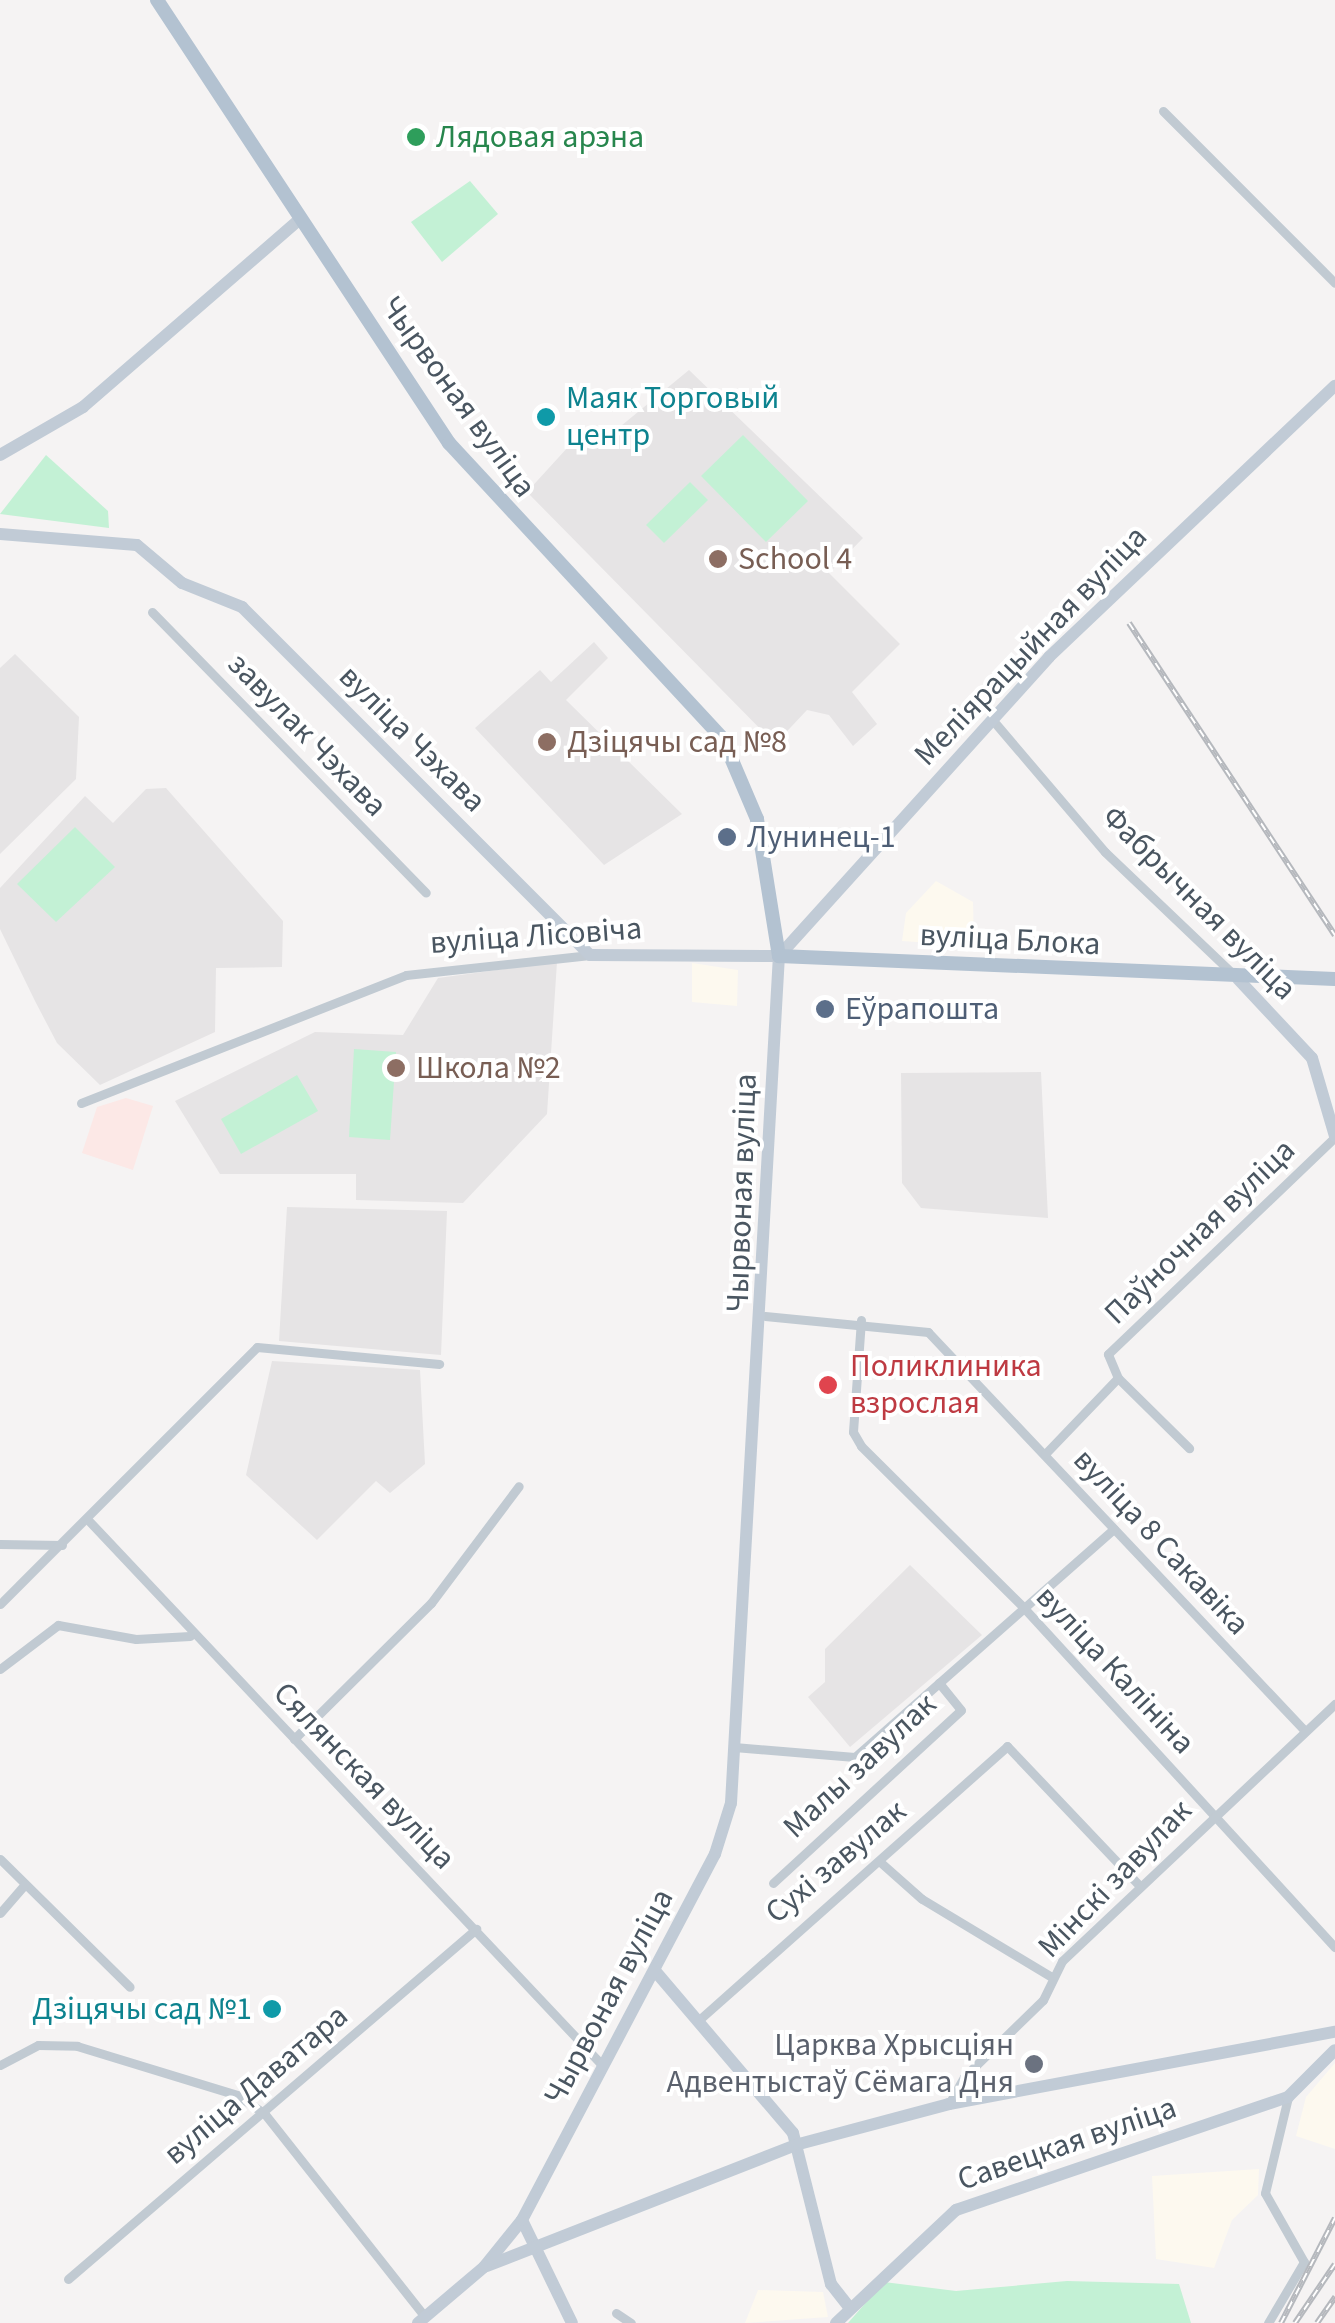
<!DOCTYPE html>
<html>
<head>
<meta charset="utf-8">
<style>
  body { margin:0 }
  #map { position:relative; width:1335px; height:2323px; overflow:hidden; background:#f5f3f3; font-family:"Source Sans 3",sans-serif }
  div>[style] { position:absolute }
  [style*='--x'] { left:calc(var(--x)*1px); top:calc(var(--y)*1px); width:calc(var(--w)*1px); rotate:calc(var(--a)*1deg) }
  .commercial>* { inset:0; background:#fdf9ef }
  .education>* { inset:0; background:#e6e4e5 }
  .medical>* { inset:0; background:#fce8e6 }
  .green>* { inset:0; background:#c3f1d5 }
  .street>* { height:9px; margin:-4.5px; padding:0 4.5px; transform-origin:4.5px; border-radius:4.5px; background:#c1cad2 }
  .secondary>* { height:12px; margin:-6px; padding:0 6px; transform-origin:6px; border-radius:6px; background:#c1cbd6 }
  .primary>* { height:14px; margin:-7px; padding:0 7px; transform-origin:7px; border-radius:7px; background:#b3c2d1 }
  .rail>* { height:6px; margin-top:-3px; transform-origin:0; background:repeating-linear-gradient(90deg,#fff 0 8px,#b5b8bd 0 16px); box-sizing:border-box; border-block:2px solid #b5b8bd }
  .dots>* { width:28px; height:28px; translate:-50% -50%; box-sizing:border-box; border:5px solid #fff; border-radius:50% }
  span { translate:-50% -50%; white-space:nowrap; text-align:center; line-height:1.15; -webkit-text-stroke:8px #fff; paint-order:stroke }
  .leisure-label { font-size:32px; color:#27864d }
  .left { translate:0 -50%; text-align:left }
  .street-label { font-size:32px; color:#4a5661 }
  .culture-label { font-size:32px; color:#0d838f }
  .right { translate:-100% -50%; text-align:right }
  .education-label { font-size:32px; color:#785e54 }
  .service-label { font-size:32px; color:#4e5e75 }
  .health-label { font-size:32px; color:#be3a42 }
  .worship-label { font-size:32px; color:#5b616d }
</style>
</head>
<body>
<div id="map">
  <div class="commercial">
    <i style="clip-path:polygon(936px 881px,973px 902px,974px 946px,902px 941px,906px 913px)"></i>
    <i style="clip-path:polygon(692px 963px,738px 970px,737px 1006px,692px 1002px)"></i>
    <i style="clip-path:polygon(1335px 2063px,1335px 2149px,1296px 2136px,1306px 2097px)"></i>
    <i style="clip-path:polygon(1259px 2169px,1258px 2195px,1232px 2220px,1214px 2268px,1156px 2259px,1152px 2176px)"></i>
    <i style="clip-path:polygon(758px 2290px,823px 2292px,828px 2317px,745px 2323px)"></i>
  </div>
  <div class="education">
    <i style="clip-path:polygon(689px 370px,863px 538px,829px 573px,900px 644px,852px 692px,877px 724px,853px 746px,829px 715px,807px 710px,775px 744px,527px 492px,579px 435px,593px 449px)"></i>
    <i style="clip-path:polygon(594px 642px,608px 658px,566px 700px,682px 814px,604px 865px,475px 728px,540px 670px,551px 682px)"></i>
    <i style="clip-path:polygon(15px 654px,79px 717px,76px 779px,0 854px,0 668px)"></i>
    <i style="clip-path:polygon(166px 788px,283px 921px,282px 967px,216px 968px,215px 1032px,100px 1085px,57px 1043px,35px 1001px,0 929px,0 888px,85px 796px,113px 823px,146px 789px)"></i>
    <i style="clip-path:polygon(557px 962px,547px 1114px,463px 1203px,356px 1200px,356px 1174px,220px 1174px,175px 1101px,315px 1032px,403px 1035px,438px 978px)"></i>
    <i style="clip-path:polygon(1041px 1072px,1048px 1218px,921px 1208px,902px 1183px,901px 1073px)"></i>
    <i style="clip-path:polygon(287px 1207px,447px 1211px,441px 1355px,279px 1341px)"></i>
    <i style="clip-path:polygon(272px 1361px,420px 1370px,425px 1464px,390px 1493px,376px 1481px,317px 1540px,246px 1475px)"></i>
    <i style="clip-path:polygon(910px 1565px,982px 1635px,850px 1747px,808px 1697px,825px 1682px,825px 1649px)"></i>
  </div>
  <div class="medical">
    <i style="clip-path:polygon(126px 1098px,153px 1106px,133px 1170px,82px 1153px,97px 1107px)"></i>
  </div>
  <div class="green">
    <i style="clip-path:polygon(470px 181px,498px 214px,442px 262px,411px 222px)"></i>
    <i style="clip-path:polygon(743px 435px,808px 501px,766px 542px,701px 476px)"></i>
    <i style="clip-path:polygon(46px 455px,108px 511px,109px 528px,0 514px)"></i>
    <i style="clip-path:polygon(690px 482px,708px 500px,664px 543px,646px 525px)"></i>
    <i style="clip-path:polygon(75px 827px,115px 867px,56px 922px,17px 884px)"></i>
    <i style="clip-path:polygon(354px 1049px,396px 1052px,390px 1140px,349px 1137px)"></i>
    <i style="clip-path:polygon(297px 1075px,318px 1111px,241px 1154px,221px 1119px)"></i>
    <i style="clip-path:polygon(1067px 2281px,1179px 2284px,1191px 2323px,848px 2323px,884px 2282px,956px 2291px)"></i>
  </div>
  <div class="street">
    <i style="--x:1163;--y:111;--w:243;--a:45"></i>
    <i style="--x:152;--y:612;--w:392;--a:45.7"></i>
    <i style="--x:996;--y:724;--w:168;--a:49.6"></i>
    <i style="--x:1105;--y:852;--w:175;--a:43.6"></i>
    <i style="--x:81;--y:1103;--w:349;--a:-21.5"></i>
    <i style="--x:406;--y:975;--w:185;--a:-6.2"></i>
    <i style="--x:765;--y:1316;--w:164;--a:5.6"></i>
    <i style="--x:928;--y:1332;--w:549;--a:46.62"></i>
    <i style="--x:861;--y:1320;--w:112;--a:94.1"></i>
    <i style="--x:853;--y:1432;--w:16;--a:60"></i>
    <i style="--x:861;--y:1446;--w:230;--a:44.8"></i>
    <i style="--x:1024;--y:1608;--w:460;--a:47.5"></i>
    <i style="--x:1118;--y:1378;--w:100;--a:44.6"></i>
    <i style="--x:1045;--y:1454;--w:105;--a:-46.2"></i>
    <i style="--x:1118;--y:1378;--w:26;--a:-113"></i>
    <i style="--x:1108;--y:1354;--w:314;--a:-43.7"></i>
    <i style="--x:89;--y:1521;--w:749;--a:46.68"></i>
    <i style="--x:0;--y:1544;--w:62;--a:0.9"></i>
    <i style="--x:0;--y:1604;--w:363;--a:-45"></i>
    <i style="--x:257;--y:1347;--w:183;--a:5.3"></i>
    <i style="--x:0;--y:1669;--w:73;--a:-37.2"></i>
    <i style="--x:58;--y:1625;--w:79;--a:10.2"></i>
    <i style="--x:136;--y:1639;--w:54;--a:-3.2"></i>
    <i style="--x:294;--y:1739;--w:193;--a:-44.8"></i>
    <i style="--x:431;--y:1603;--w:146;--a:-53.1"></i>
    <i style="--x:734;--y:1747;--w:121;--a:4.7"></i>
    <i style="--x:855;--y:1757;--w:345;--a:-41.4"></i>
    <i style="--x:0;--y:1859;--w:182;--a:44.6"></i>
    <i style="--x:879;--y:1861;--w:57;--a:41.5"></i>
    <i style="--x:922;--y:1899;--w:152;--a:31"></i>
    <i style="--x:773;--y:1883;--w:255;--a:-42.6"></i>
    <i style="--x:961;--y:1710;--w:35;--a:-129"></i>
    <i style="--x:0;--y:1913;--w:38;--a:-49"></i>
    <i style="--x:700;--y:2019;--w:411;--a:-41.6"></i>
    <i style="--x:1007;--y:1746;--w:190;--a:46.5"></i>
    <i style="--x:0;--y:2065;--w:43;--a:-27.8"></i>
    <i style="--x:38;--y:2045;--w:39;--a:1"></i>
    <i style="--x:77;--y:2046;--w:167;--a:17"></i>
    <i style="--x:237;--y:2095;--w:32;--a:34"></i>
    <i style="--x:264;--y:2113;--w:260;--a:51.7"></i>
    <i style="--x:949;--y:2104;--w:31;--a:-61"></i>
    <i style="--x:964;--y:2077;--w:110;--a:-44.3"></i>
    <i style="--x:1043;--y:2000;--w:43;--a:-64"></i>
    <i style="--x:1062;--y:1961;--w:375;--a:-43.3"></i>
    <i style="--x:68;--y:2279;--w:538;--a:-40.62"></i>
    <i style="--x:616;--y:2313;--w:18;--a:34"></i>
    <i style="--x:1268;--y:2323;--w:71;--a:-59.5"></i>
    <i style="--x:1304;--y:2262;--w:79;--a:-119.5"></i>
    <i style="--x:1265;--y:2193;--w:99;--a:-76.5"></i>
  </div>
  <div class="secondary">
    <i style="--x:0;--y:455;--w:96;--a:-30"></i>
    <i style="--x:83;--y:407;--w:287;--a:-40.9"></i>
    <i style="--x:0;--y:534;--w:137;--a:4.6"></i>
    <i style="--x:137;--y:545;--w:59;--a:40.2"></i>
    <i style="--x:182;--y:583;--w:65;--a:21.8"></i>
    <i style="--x:242;--y:607;--w:492;--a:45"></i>
    <i style="--x:590;--y:955;--w:189;--a:0.3"></i>
    <i style="--x:1238;--y:979;--w:108;--a:46.9"></i>
    <i style="--x:1312;--y:1058;--w:81;--a:73.6"></i>
    <i style="--x:656;--y:1972;--w:211;--a:49.6"></i>
    <i style="--x:793;--y:2133;--w:156;--a:75.9"></i>
    <i style="--x:831;--y:2284;--w:28;--a:52"></i>
    <i style="--x:522;--y:2220;--w:114;--a:64.1"></i>
    <i style="--x:487;--y:2266;--w:335;--a:-21.4"></i>
    <i style="--x:799;--y:2144;--w:155;--a:-14.9"></i>
    <i style="--x:949;--y:2104;--w:393;--a:-10.6"></i>
    <i style="--x:418;--y:2323;--w:87;--a:-40.3"></i>
    <i style="--x:484;--y:2267;--w:60;--a:-51"></i>
    <i style="--x:522;--y:2220;--w:414;--a:-62.2"></i>
    <i style="--x:715;--y:1854;--w:53;--a:-72.6"></i>
    <i style="--x:731;--y:1803;--w:848;--a:-86.76"></i>
    <i style="--x:779;--y:956;--w:403;--a:-47.9"></i>
    <i style="--x:1049;--y:657;--w:394;--a:-43.5"></i>
    <i style="--x:836;--y:2323;--w:165;--a:-43.3"></i>
    <i style="--x:956;--y:2210;--w:351;--a:-18.8"></i>
    <i style="--x:1288;--y:2097;--w:66;--a:-45"></i>
  </div>
  <div class="primary">
    <i style="--x:157;--y:0;--w:531;--a:56.61"></i>
    <i style="--x:449;--y:443;--w:403;--a:47.2"></i>
    <i style="--x:723;--y:739;--w:87;--a:67"></i>
    <i style="--x:757;--y:819;--w:139;--a:80.9"></i>
    <i style="--x:779;--y:956;--w:556;--a:2.37"></i>
  </div>
  <div class="rail">
    <i style="--x:1129;--y:623;--w:374;--a:56.6"></i>
    <i style="--x:1281;--y:2323;--w:118;--a:-62.8"></i>
    <i style="--x:1295;--y:2323;--w:71;--a:-55.9"></i>
    <i style="--x:1317;--y:2323;--w:32;--a:-55"></i>
  </div>
  <div class="dots">
    <i style="left:416px;top:137px;background:#2e9e5b"></i>
    <i style="left:546px;top:417px;background:#0f9aa8"></i>
    <i style="left:718px;top:559px;background:#8d6e63"></i>
    <i style="left:547px;top:742px;background:#8d6e63"></i>
    <i style="left:727px;top:837px;background:#5c6f8a"></i>
    <i style="left:825px;top:1009px;background:#5c6f8a"></i>
    <i style="left:396px;top:1068px;background:#8d6e63"></i>
    <i style="left:828px;top:1385px;background:#e0444e"></i>
    <i style="left:272px;top:2009px;background:#0f9aa8"></i>
    <i style="left:1034px;top:2064px;background:#6b7280"></i>
  </div>
  <div class="leisure-label">
    <span class="left" style="left:436px;top:137px">Лядовая арэна</span>
  </div>
  <div class="street-label">
    <span style="left:458px;top:397px;rotate:54deg">Чырвоная вуліца</span>
    <span style="left:1031px;top:646px;rotate:-46deg">Меліярацыйная вуліца</span>
    <span style="left:307px;top:735px;rotate:46deg">завулак Чэхава</span>
    <span style="left:412px;top:739px;rotate:45deg">вуліца Чэхава</span>
    <span style="left:1199px;top:903px;rotate:45deg">Фабрычная вуліца</span>
    <span style="left:536px;top:936px;rotate:-4deg">вуліца Лісовіча</span>
    <span style="left:1010px;top:940px;rotate:3deg">вуліца Блока</span>
    <span style="left:742px;top:1193px;rotate:-88deg">Чырвоная вуліца</span>
    <span style="left:1200px;top:1232px;rotate:-44deg">Паўночная вуліца</span>
    <span style="left:1161px;top:1542px;rotate:47deg">вуліца 8 Сакавіка</span>
    <span style="left:1115px;top:1670px;rotate:47deg">вуліца Калініна</span>
    <span style="left:860px;top:1766px;rotate:-43deg">Малы завулак</span>
    <span style="left:364px;top:1776px;rotate:46deg">Сялянская вуліца</span>
    <span style="left:836px;top:1862px;rotate:-40deg">Сухі завулак</span>
    <span style="left:1115px;top:1879px;rotate:-46deg">Мінскі завулак</span>
    <span style="left:609px;top:1997px;rotate:-62deg">Чырвоная вуліца</span>
    <span style="left:256px;top:2085px;rotate:-40deg">вуліца Даватара</span>
    <span style="left:1067px;top:2144px;rotate:-19deg">Савецкая вуліца</span>
  </div>
  <div class="culture-label">
    <span class="left" style="left:566px;top:417px">Маяк Торговый<br>центр</span>
    <span class="right" style="left:252px;top:2009px">Дзіцячы сад №1</span>
  </div>
  <div class="education-label">
    <span class="left" style="left:738px;top:559px">School 4</span>
    <span class="left" style="left:567px;top:742px">Дзіцячы сад №8</span>
    <span class="left" style="left:416px;top:1068px">Школа №2</span>
  </div>
  <div class="service-label">
    <span class="left" style="left:747px;top:837px">Лунинец-1</span>
    <span class="left" style="left:845px;top:1009px">Еўрапошта</span>
  </div>
  <div class="health-label">
    <span class="left" style="left:850px;top:1385px">Поликлиника<br>взрослая</span>
  </div>
  <div class="worship-label">
    <span class="right" style="left:1014px;top:2064px">Царква Хрысціян<br>Адвентыстаў Сёмага Дня</span>
  </div>
</div>
</body>
</html>
